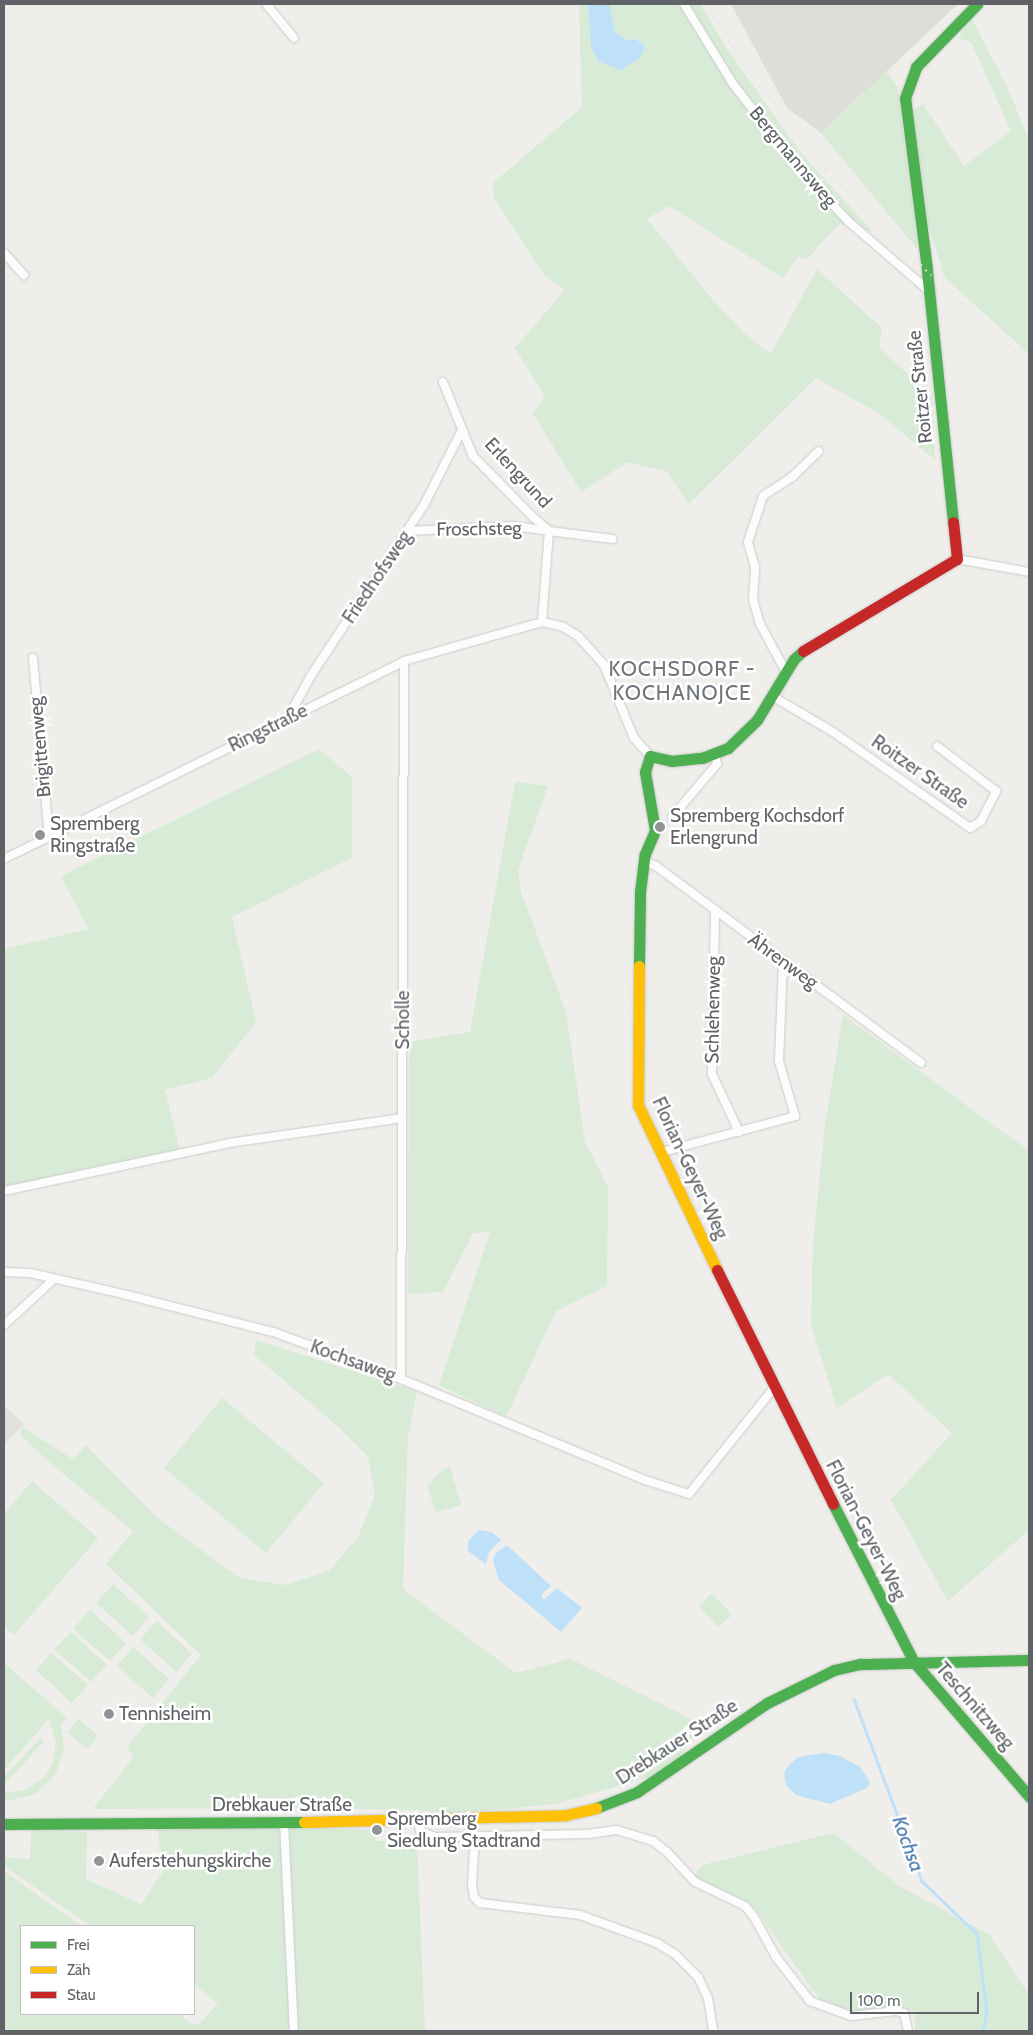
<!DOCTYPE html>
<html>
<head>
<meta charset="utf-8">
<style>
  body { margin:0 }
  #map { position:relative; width:1033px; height:2035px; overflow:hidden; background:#efeeea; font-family:Cabin,sans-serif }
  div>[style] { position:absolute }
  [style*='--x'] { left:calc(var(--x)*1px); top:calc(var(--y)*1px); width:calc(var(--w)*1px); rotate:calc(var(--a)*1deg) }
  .industrial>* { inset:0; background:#dfddda }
  .education>* { inset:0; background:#e2e0da }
  .green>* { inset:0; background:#d8ebd6 }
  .water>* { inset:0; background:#bfe0f9 }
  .stream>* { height:2.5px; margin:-1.25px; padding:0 1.25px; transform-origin:1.25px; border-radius:1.25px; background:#bfe0f9 }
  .roads { filter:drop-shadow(0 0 1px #cbcccc) drop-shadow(0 0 1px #cbcccc) }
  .street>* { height:8px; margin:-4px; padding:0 4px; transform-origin:4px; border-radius:4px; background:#fdfcfc }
  .fast>* { height:11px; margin:-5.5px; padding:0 5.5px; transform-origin:5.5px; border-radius:5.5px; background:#4caf50 }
  .slow>* { height:11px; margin:-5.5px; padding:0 5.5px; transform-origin:5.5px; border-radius:5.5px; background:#ffc107 }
  .jam>* { height:11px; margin:-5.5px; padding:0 5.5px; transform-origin:5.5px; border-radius:5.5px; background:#c62828 }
  .rail>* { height:2.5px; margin-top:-1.25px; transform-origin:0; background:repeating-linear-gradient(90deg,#e4e4e4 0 1px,transparent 0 7px) }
  .dots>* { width:14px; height:14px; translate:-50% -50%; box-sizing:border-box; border:2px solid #fff; border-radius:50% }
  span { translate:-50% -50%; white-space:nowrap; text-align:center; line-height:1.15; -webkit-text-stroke:5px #fff; paint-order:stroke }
  .street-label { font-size:19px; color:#5f6368 }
  .poi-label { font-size:19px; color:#5f6368 }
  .left { translate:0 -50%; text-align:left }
  .water-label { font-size:20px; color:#4174aa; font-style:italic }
  .quarter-label { font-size:21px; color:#70757a; letter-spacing:1px }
  .frame { position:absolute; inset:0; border:5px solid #5f6368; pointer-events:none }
  .legend { position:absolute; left:20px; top:1925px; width:175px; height:90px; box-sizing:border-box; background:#fff; border:1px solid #bfc1c3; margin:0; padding:6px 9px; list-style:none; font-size:15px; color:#5f6368 }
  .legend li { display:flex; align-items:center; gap:10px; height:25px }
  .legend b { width:25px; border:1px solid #bfc1c3 }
  .scale { position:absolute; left:850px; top:1992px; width:129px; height:22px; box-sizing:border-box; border:2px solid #5f6368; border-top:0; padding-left:6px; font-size:15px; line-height:18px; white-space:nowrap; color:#5f6368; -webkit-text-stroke:4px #fff; paint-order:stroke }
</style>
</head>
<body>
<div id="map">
  <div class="industrial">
    <i style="clip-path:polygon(731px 4px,958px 4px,821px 133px,787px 108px)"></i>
  </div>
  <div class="education">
    <i style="clip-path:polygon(4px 1405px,24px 1424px,4px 1444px)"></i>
  </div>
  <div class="green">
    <i style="clip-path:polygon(579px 4px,701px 4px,725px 46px,802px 154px,873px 232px,839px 224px,807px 259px,798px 257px,783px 278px,669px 206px,647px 219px,712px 299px,746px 335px,771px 354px,817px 269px,882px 328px,879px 347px,932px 397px,935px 460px,880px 414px,816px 378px,689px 504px,666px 471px,628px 462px,581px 492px,533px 413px,545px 397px,515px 348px,565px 290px,544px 275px,494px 198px,493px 183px,582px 107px)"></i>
    <i style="clip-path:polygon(972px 19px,1009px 91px,1029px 140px,1029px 354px,945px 278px,927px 220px,913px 110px,923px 104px,964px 166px,1011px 131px,971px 42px,958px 38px)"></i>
    <i style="clip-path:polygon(886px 71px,898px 88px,918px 250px,821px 133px)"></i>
    <i style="clip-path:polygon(319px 749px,352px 777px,352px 858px,232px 917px,256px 1022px,212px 1078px,165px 1090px,180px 1150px,4px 1189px,4px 949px,88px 929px,61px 876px)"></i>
    <i style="clip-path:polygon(515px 782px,548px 786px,518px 870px,521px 892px,566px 1012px,585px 1142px,608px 1187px,607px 1286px,556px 1311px,506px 1417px,439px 1385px,490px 1232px,473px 1233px,443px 1292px,408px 1294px,409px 1042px,470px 1032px)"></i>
    <i style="clip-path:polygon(843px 1015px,1029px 1151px,1029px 1530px,948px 1601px,891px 1500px,952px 1433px,888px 1374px,837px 1408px,811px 1325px,813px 1244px,825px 1125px)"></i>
    <i style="clip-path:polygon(256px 1340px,417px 1391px,408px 1437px,403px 1589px,516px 1673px,570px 1659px,700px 1723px,681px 1757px,649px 1777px,556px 1804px,469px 1812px,328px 1808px,93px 1809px,133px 1757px,127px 1747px,201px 1655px,106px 1564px,133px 1531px,49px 1462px,21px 1435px,21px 1426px,73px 1459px,86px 1445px,156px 1517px,240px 1578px,285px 1585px,329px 1571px,358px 1537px,375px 1495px,368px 1457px,334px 1423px,254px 1355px)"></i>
    <i style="clip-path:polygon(222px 1398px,324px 1483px,266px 1553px,164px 1468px)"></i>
    <i style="clip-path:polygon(450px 1467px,461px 1505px,436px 1512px,427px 1486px,443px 1469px)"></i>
    <i style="clip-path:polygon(32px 1481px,98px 1538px,14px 1635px,4px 1626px,4px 1514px)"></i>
    <i style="clip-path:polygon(113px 1584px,149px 1617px,133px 1636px,96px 1603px)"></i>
    <i style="clip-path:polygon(712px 1593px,732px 1615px,718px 1627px,699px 1606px)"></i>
    <i style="clip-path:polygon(90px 1610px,126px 1643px,110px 1661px,73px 1629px)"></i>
    <i style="clip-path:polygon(157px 1621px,192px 1654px,176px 1672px,140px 1639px)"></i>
    <i style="clip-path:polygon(71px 1632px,107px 1665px,91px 1682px,54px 1649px)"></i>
    <i style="clip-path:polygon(133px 1647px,169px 1679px,153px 1698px,117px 1666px)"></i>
    <i style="clip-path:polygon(51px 1653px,88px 1685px,72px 1703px,36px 1670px)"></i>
    <i style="clip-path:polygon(4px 1663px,67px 1718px,61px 1725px,64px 1748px,56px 1774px,35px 1794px,7px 1801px,4px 1801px,4px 1793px,25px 1790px,44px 1777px,52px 1764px,56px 1743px,49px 1719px,4px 1770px)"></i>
    <i style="clip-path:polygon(79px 1719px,98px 1736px,87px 1749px,67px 1732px)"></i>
    <i style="clip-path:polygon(40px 1738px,44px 1741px,4px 1785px,4px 1777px)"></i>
    <i style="clip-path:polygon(157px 1824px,375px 1830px,376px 1841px,397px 1841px,398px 1845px,417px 1843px,425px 2031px,4px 2031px,4px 1871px,81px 1926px,21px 1926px,21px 2014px,179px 2014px,192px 2024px,199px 2024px,218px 2004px,194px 1984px,194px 1926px,91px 1926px,4px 1866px,4px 1857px,30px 1859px,31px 1830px,87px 1832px,86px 1879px,141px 1904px,163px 1872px)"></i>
    <i style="clip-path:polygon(834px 1833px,899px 1886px,990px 1935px,1029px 1995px,1029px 2031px,915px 2031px,915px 2012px,898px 2006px,849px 2014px,825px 2007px,753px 1906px,694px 1876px,699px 1868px,710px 1863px)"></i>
  </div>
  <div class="water">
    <i style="clip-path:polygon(588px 4px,609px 4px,615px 32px,626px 40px,635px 39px,645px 46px,640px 58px,621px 70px,598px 61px,591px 46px)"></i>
    <i style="clip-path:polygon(479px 1530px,491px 1532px,501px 1540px,489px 1552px,486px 1564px,468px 1551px,468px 1541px)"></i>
    <i style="clip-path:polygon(507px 1545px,551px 1586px,541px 1595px,544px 1600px,557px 1588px,582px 1608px,561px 1632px,499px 1580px,493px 1560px,496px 1553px)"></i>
    <i style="clip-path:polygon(824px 1753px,840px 1756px,860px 1767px,870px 1782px,867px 1788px,830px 1804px,796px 1795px,786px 1785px,784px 1773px,789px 1765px,798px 1757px)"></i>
  </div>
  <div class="stream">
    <i style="--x:854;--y:1699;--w:194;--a:69.5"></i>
    <i style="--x:922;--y:1881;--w:76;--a:43.9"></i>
    <i style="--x:977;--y:1934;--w:79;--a:82.7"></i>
    <i style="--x:987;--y:2012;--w:19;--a:102"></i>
  </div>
  <div class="roads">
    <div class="street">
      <i style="--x:266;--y:4;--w:44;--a:50.5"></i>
      <i style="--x:684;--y:4;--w:94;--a:58.5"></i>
      <i style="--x:733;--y:84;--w:110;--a:52"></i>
      <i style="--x:801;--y:171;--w:70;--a:46.7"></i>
      <i style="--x:849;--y:222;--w:103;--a:40.7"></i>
      <i style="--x:4;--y:253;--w:30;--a:48"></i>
      <i style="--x:443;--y:382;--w:80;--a:67.9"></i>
      <i style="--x:473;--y:456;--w:86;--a:45.5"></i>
      <i style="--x:533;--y:517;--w:21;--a:41"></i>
      <i style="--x:549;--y:531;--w:64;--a:7.1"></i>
      <i style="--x:408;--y:531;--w:106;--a:-2.7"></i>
      <i style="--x:514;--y:526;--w:35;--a:8"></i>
      <i style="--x:549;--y:531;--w:91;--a:94.4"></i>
      <i style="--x:957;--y:559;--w:73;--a:10.2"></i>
      <i style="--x:33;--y:658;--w:179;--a:84.9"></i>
      <i style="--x:786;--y:672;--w:55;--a:-118.4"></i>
      <i style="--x:760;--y:624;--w:26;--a:-106"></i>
      <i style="--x:753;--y:599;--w:32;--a:-86"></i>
      <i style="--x:755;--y:567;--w:26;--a:-106"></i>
      <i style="--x:748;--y:542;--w:48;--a:-71.9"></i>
      <i style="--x:763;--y:496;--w:35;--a:-33"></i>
      <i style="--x:792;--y:477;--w:37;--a:-44"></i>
      <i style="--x:772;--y:696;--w:71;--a:30.5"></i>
      <i style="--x:833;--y:732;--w:167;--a:35"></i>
      <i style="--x:970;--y:828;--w:13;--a:-32"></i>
      <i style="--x:981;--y:821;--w:34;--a:-63"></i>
      <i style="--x:996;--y:791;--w:74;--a:-142.7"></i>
      <i style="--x:287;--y:719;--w:51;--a:-60.9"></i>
      <i style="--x:312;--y:674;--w:203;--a:-56.5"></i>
      <i style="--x:424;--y:505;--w:82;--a:-63.1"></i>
      <i style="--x:672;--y:817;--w:70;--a:-49.7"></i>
      <i style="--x:717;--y:764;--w:11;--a:-100"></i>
      <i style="--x:4;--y:859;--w:446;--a:-26.3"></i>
      <i style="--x:404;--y:661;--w:143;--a:-15.8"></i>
      <i style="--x:542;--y:622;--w:22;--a:13"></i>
      <i style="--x:563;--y:627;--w:17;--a:31"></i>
      <i style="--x:578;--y:636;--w:39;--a:48"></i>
      <i style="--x:604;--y:665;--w:79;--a:67.7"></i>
      <i style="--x:634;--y:738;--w:24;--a:48"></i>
      <i style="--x:643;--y:861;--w:14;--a:21"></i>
      <i style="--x:656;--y:866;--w:330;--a:36.6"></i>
      <i style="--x:715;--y:911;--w:163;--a:91.1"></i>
      <i style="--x:712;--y:1074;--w:64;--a:65"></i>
      <i style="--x:662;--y:1152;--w:138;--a:-15.1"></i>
      <i style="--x:795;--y:1116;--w:57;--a:-106.2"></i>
      <i style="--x:779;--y:1061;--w:100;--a:-87.7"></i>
      <i style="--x:4;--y:1191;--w:230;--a:-12"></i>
      <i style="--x:229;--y:1143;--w:175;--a:-8.2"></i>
      <i style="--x:4;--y:1272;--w:26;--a:2"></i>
      <i style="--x:30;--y:1273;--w:95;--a:12.7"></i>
      <i style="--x:123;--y:1294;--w:155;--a:14.2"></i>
      <i style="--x:273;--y:1332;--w:136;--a:20.2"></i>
      <i style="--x:401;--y:1379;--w:264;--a:22.5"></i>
      <i style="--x:645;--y:1480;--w:46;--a:17.7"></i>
      <i style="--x:689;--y:1494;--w:136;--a:-51.3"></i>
      <i style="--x:4;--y:1325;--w:67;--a:-42.6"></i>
      <i style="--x:401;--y:1379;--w:718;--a:-89.76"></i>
      <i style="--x:418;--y:1821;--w:10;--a:79"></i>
      <i style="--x:420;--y:1831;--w:16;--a:22"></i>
      <i style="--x:435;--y:1837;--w:153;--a:-1.1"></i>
      <i style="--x:588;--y:1834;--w:29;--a:-8"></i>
      <i style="--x:617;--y:1830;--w:38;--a:17"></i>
      <i style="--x:653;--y:1841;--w:18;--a:38"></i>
      <i style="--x:667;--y:1852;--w:41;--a:47"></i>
      <i style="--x:695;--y:1882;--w:55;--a:25.6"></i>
      <i style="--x:745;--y:1906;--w:14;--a:51"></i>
      <i style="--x:754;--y:1917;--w:46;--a:61.2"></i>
      <i style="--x:776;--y:1957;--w:56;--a:52.3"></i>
      <i style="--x:810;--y:2001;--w:44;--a:20.1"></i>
      <i style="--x:851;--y:2016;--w:45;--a:-6.3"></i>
      <i style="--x:896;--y:2011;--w:8;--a:14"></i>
      <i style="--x:904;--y:2013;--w:18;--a:77"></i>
      <i style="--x:284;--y:1822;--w:209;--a:87.3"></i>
      <i style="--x:475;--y:1837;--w:47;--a:93.7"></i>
      <i style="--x:472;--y:1884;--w:13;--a:81"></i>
      <i style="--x:474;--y:1897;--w:8;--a:45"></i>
      <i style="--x:480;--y:1903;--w:101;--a:6.8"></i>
      <i style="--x:580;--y:1915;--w:82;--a:20"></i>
      <i style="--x:657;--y:1943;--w:22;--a:32"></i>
      <i style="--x:676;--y:1955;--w:31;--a:45"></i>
      <i style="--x:698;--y:1977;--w:23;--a:65"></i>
      <i style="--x:708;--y:1998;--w:33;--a:81"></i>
    </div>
    <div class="fast">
      <i style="--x:953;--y:522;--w:254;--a:-95.9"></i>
      <i style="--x:927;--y:269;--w:172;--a:-97.3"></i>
      <i style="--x:905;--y:98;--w:33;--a:-70"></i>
      <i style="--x:916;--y:67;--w:88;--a:-45.9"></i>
      <i style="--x:639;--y:966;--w:74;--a:-89.2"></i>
      <i style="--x:640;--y:892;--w:38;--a:-83"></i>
      <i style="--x:645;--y:854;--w:26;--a:-67"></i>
      <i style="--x:655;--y:830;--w:59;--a:-99.8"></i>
      <i style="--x:645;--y:772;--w:17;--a:-73"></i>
      <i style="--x:650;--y:756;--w:22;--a:13"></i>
      <i style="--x:671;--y:761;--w:31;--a:-6"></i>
      <i style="--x:702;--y:758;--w:28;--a:-21"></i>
      <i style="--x:728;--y:748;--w:40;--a:-44"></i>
      <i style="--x:757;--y:720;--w:71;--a:-58.8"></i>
      <i style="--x:794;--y:659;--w:12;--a:-42"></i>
      <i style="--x:833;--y:1504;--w:178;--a:62.9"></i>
      <i style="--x:914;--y:1662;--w:177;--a:49.4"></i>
      <i style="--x:596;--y:1808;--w:44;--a:-21.3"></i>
      <i style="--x:637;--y:1792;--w:158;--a:-34.4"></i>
      <i style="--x:767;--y:1703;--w:75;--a:-26.2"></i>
      <i style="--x:834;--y:1670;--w:28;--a:-13"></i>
      <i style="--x:861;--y:1664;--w:168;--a:-1.4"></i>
      <i style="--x:4;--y:1824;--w:300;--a:-0.4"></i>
    </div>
    <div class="slow">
      <i style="--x:639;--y:966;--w:139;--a:90.4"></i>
      <i style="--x:638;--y:1105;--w:183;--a:64.4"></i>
      <i style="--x:304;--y:1822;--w:262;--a:-1.5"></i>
      <i style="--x:566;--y:1815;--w:31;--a:-13"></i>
    </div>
    <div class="jam">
      <i style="--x:803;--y:651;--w:179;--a:-30.9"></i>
      <i style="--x:957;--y:559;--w:37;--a:-96"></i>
      <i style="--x:717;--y:1270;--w:261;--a:63.6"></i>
    </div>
  </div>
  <div class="rail">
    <i style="--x:707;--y:4;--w:91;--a:58.1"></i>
    <i style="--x:755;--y:81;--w:114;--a:51"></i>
    <i style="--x:827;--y:170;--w:98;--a:46.2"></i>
    <i style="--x:895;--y:241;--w:182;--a:42.5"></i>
  </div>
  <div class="dots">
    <i style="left:660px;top:827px;background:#919496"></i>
    <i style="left:40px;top:835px;background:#919496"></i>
    <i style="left:109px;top:1714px;background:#919496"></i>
    <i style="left:377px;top:1830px;background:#919496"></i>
    <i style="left:99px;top:1861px;background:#919496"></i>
  </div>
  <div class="street-label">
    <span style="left:793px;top:157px;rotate:50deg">Bergmannsweg</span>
    <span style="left:920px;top:387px;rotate:-96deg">Roitzer Straße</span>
    <span style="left:518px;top:473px;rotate:47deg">Erlengrund</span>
    <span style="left:479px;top:529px;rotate:-1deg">Froschsteg</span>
    <span style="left:377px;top:577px;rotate:-56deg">Friedhofsweg</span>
    <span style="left:268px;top:728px;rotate:-26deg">Ringstraße</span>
    <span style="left:40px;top:747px;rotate:-95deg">Brigittenweg</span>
    <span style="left:920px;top:772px;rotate:35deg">Roitzer Straße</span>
    <span style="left:783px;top:961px;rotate:36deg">Ährenweg</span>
    <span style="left:713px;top:1010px;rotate:-89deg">Schlehenweg</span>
    <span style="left:403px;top:1020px;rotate:-90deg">Scholle</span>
    <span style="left:690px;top:1168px;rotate:65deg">Florian-Geyer-Weg</span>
    <span style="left:353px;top:1361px;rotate:20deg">Kochsaweg</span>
    <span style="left:866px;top:1530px;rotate:63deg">Florian-Geyer-Weg</span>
    <span style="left:975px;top:1706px;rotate:49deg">Teschnitzweg</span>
    <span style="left:677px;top:1742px;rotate:-33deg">Drebkauer Straße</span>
    <span style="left:282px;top:1805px">Drebkauer Straße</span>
  </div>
  <div class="poi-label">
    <span class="left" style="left:670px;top:827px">Spremberg Kochsdorf<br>Erlengrund</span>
    <span class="left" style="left:50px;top:835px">Spremberg<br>Ringstraße</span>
    <span class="left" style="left:119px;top:1714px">Tennisheim</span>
    <span class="left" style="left:387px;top:1830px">Spremberg<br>Siedlung Stadtrand</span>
    <span class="left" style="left:109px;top:1861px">Auferstehungskirche</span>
  </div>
  <div class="water-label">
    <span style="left:908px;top:1844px;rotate:70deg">Kochsa</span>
  </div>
  <div class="quarter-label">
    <span style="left:682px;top:681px">KOCHSDORF -<br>KOCHANOJCE</span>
  </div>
  <div class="frame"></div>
  <ul class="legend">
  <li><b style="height:6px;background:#4caf50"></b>Frei</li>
  <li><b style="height:6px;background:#ffc107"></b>Zäh</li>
  <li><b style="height:6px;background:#c62828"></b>Stau</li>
  </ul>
  <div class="scale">100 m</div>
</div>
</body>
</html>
